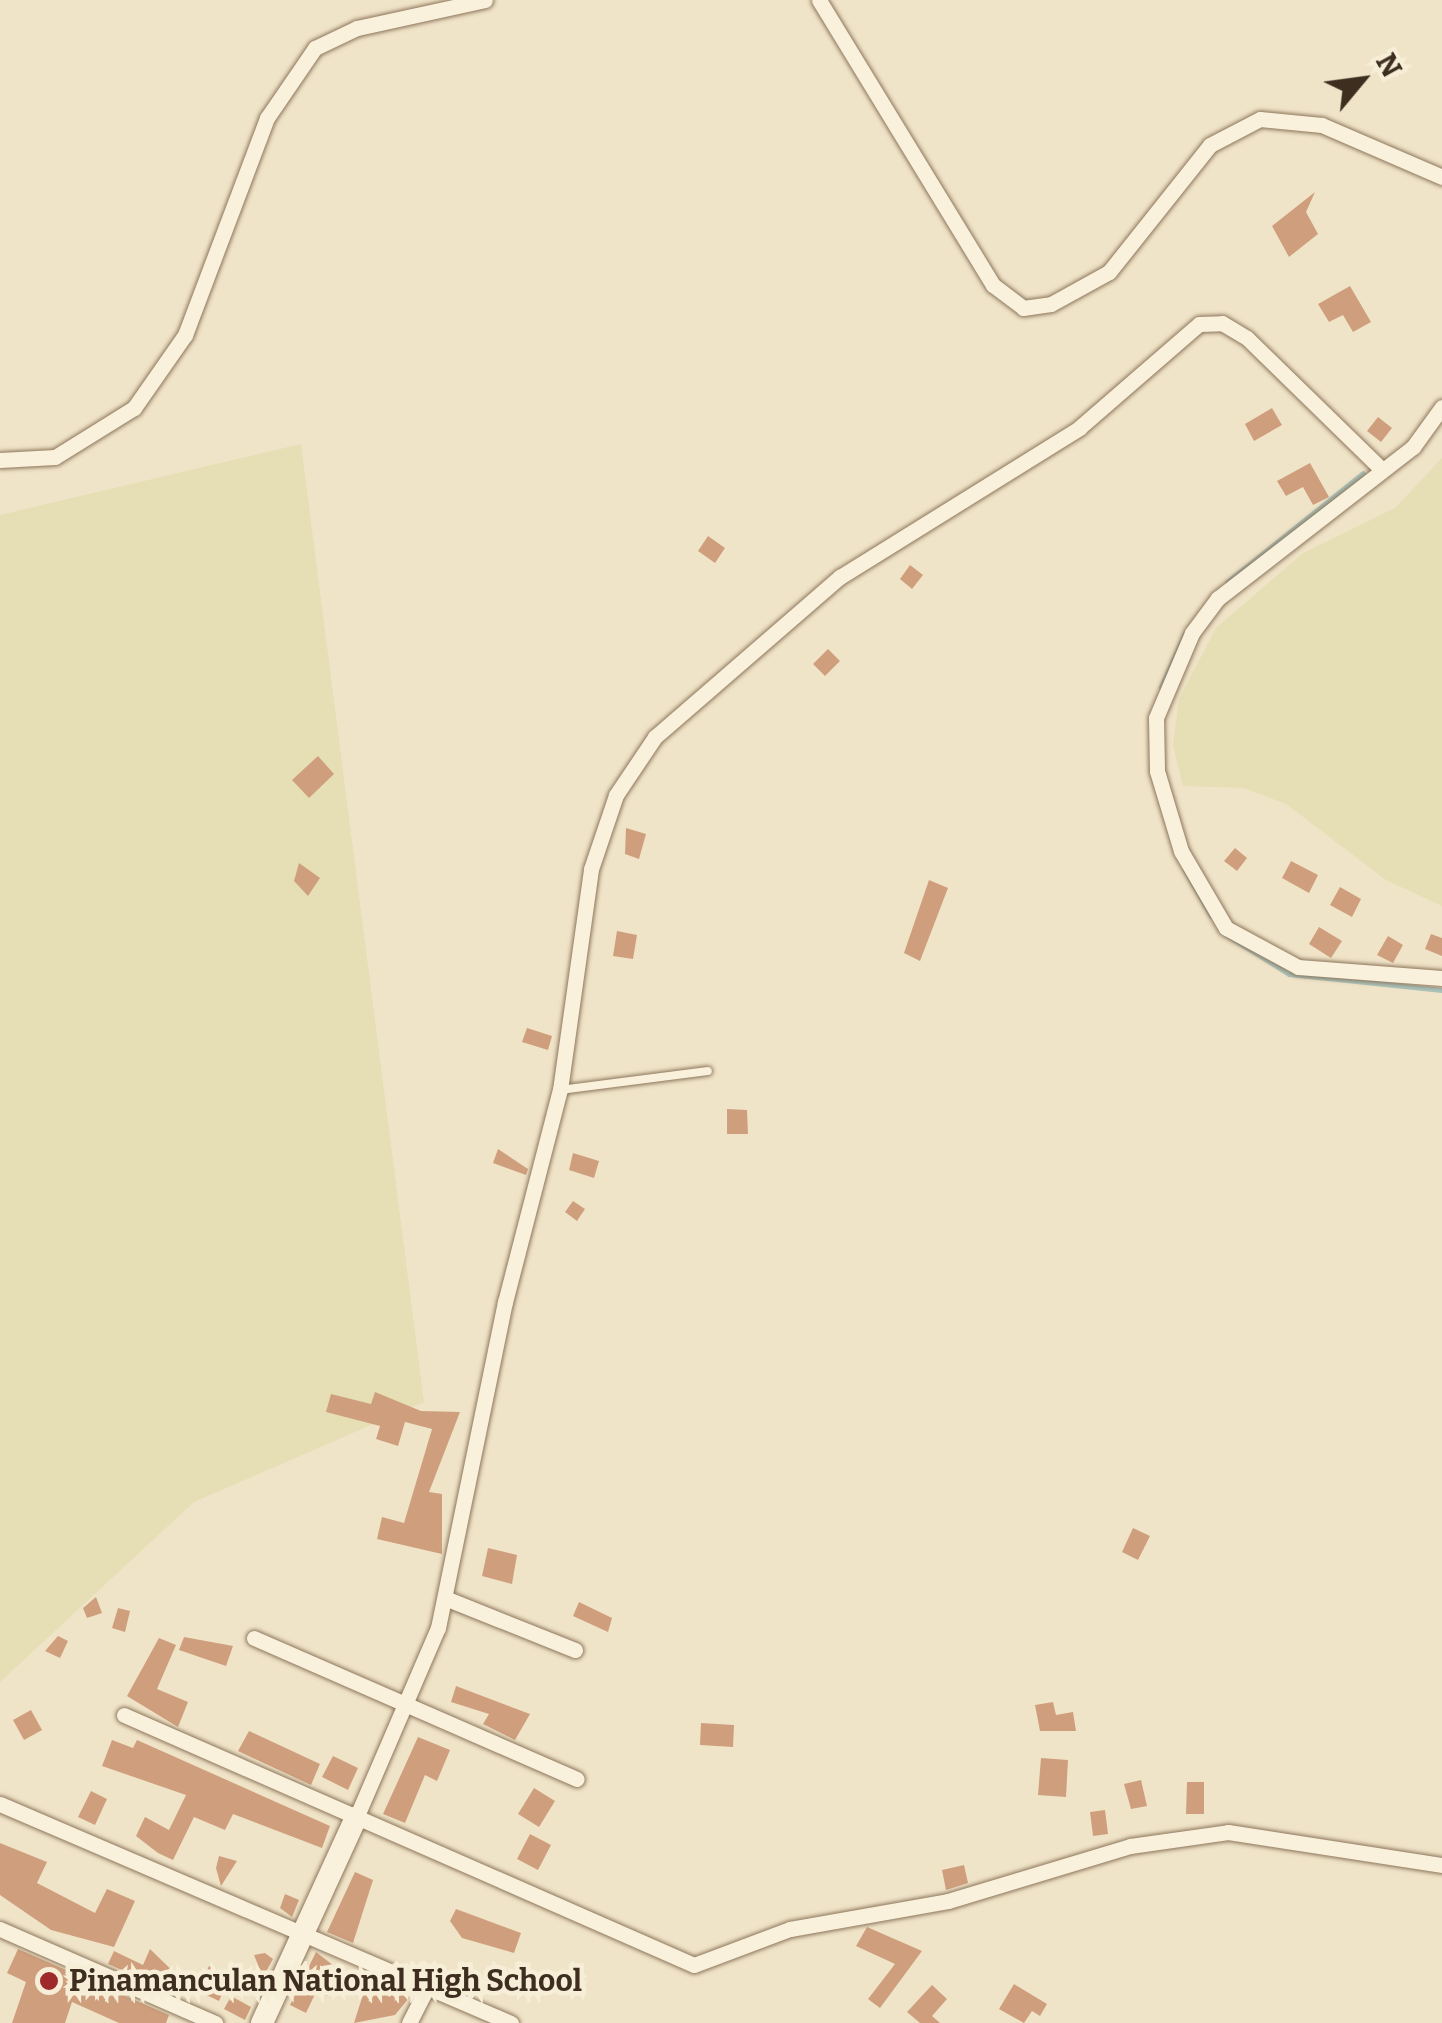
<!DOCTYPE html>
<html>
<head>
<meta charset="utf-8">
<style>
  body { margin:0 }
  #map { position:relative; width:1442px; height:2023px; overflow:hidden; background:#f0e4c8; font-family:Bitter,serif }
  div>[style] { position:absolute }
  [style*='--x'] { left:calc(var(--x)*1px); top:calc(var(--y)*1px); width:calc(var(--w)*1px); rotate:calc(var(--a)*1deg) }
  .farmland>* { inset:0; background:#e6deb5 }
  .stream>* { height:5px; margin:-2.5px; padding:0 2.5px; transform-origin:2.5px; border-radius:2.5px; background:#a9c4bc }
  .building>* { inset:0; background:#cf9f7d }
  .roads { filter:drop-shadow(0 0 2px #8d765c) drop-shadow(0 0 2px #8d765c) }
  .lane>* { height:8px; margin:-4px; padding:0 4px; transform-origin:4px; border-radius:4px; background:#faf1dc }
  .street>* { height:15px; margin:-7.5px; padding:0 7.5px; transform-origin:7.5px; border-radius:7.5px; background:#faf1dc }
  .secondary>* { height:22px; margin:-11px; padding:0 11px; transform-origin:11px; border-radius:11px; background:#faf1dc }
  .dots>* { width:28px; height:28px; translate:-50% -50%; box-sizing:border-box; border:5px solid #f7eed8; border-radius:50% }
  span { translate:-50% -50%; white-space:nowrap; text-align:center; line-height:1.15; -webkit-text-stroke:9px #f7eed8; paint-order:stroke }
  .poi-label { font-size:30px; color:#3d2e20; font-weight:700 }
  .left { translate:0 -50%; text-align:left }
  .north { position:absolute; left:1312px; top:30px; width:100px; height:100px; -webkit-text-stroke:8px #f7eed8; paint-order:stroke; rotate:61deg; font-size:28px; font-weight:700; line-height:40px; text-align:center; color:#3d2e20 }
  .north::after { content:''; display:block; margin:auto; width:35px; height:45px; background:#3d2e20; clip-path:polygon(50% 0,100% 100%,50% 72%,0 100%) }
</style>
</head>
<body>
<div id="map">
  <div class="farmland">
    <i style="clip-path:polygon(301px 444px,424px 1402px,194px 1502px,0 1682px,0 515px)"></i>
    <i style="clip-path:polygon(1442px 458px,1442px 906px,1386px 880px,1286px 804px,1244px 788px,1183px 786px,1173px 745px,1179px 699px,1216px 628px,1303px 553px,1395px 508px)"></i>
  </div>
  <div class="stream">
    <i style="--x:1227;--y:582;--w:174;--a:-38.7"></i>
    <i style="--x:1161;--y:687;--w:59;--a:-66"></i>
    <i style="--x:1185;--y:870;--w:53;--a:60.5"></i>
    <i style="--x:1228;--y:936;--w:72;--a:31.9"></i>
    <i style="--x:1289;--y:974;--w:154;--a:6"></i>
  </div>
  <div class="building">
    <i style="clip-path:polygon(1315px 192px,1306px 212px,1318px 234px,1289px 257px,1272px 226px)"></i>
    <i style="clip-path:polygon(1350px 286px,1371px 322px,1353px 332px,1343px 315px,1329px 322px,1318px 304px)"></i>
    <i style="clip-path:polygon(1272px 408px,1282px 425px,1254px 441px,1245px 424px)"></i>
    <i style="clip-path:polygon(1378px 417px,1392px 428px,1381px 442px,1367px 431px)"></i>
    <i style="clip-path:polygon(1310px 463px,1329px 497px,1313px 505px,1303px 487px,1286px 496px,1277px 481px)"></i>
    <i style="clip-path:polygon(708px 536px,725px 548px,715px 563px,698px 551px)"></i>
    <i style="clip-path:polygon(910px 565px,923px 575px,912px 589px,900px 579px)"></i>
    <i style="clip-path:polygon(828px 649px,840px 661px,825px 676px,813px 664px)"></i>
    <i style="clip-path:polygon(318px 756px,334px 774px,309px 798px,292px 780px)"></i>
    <i style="clip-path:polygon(626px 828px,646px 834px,639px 859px,625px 854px)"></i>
    <i style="clip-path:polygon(1235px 848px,1247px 858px,1237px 871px,1224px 861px)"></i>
    <i style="clip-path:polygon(1291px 861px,1318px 875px,1309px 893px,1282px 878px)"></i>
    <i style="clip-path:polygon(299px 863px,320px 878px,308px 896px,294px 881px)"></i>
    <i style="clip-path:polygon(929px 880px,948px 888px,920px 961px,904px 953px)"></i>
    <i style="clip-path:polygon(1340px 887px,1361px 899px,1352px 917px,1330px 905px)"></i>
    <i style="clip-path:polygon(1319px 927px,1342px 941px,1331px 958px,1309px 944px)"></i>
    <i style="clip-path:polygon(617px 931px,637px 935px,633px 959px,613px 956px)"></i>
    <i style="clip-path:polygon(1431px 934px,1442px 938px,1442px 956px,1425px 949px)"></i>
    <i style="clip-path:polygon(1388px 936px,1403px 945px,1393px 963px,1377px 955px)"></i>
    <i style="clip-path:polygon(527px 1028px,552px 1036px,548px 1050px,522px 1042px)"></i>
    <i style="clip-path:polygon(727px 1109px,747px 1110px,748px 1134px,727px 1134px)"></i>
    <i style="clip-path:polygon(498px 1149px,528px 1169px,526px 1175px,493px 1163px)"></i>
    <i style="clip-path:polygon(573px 1153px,599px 1161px,594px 1178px,569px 1170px)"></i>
    <i style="clip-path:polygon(573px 1201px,585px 1209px,577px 1221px,565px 1212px)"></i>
    <i style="clip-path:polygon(375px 1392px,421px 1411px,460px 1412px,429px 1492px,442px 1494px,442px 1554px,377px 1539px,382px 1517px,404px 1523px,432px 1429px,405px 1422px,398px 1446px,376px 1439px,380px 1426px,326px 1412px,331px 1394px,371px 1404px)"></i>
    <i style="clip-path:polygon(1133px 1528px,1150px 1536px,1138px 1560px,1122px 1552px)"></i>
    <i style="clip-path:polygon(488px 1548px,517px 1555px,512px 1584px,482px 1576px)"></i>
    <i style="clip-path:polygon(96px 1597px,102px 1613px,87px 1618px,83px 1608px)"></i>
    <i style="clip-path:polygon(579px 1602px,612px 1618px,608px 1632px,573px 1616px)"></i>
    <i style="clip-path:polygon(118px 1608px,130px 1611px,125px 1632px,112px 1628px)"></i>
    <i style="clip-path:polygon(58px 1636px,68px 1641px,60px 1658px,45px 1651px)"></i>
    <i style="clip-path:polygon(184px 1637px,233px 1646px,226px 1666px,179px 1650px)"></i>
    <i style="clip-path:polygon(159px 1638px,176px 1645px,157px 1689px,188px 1702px,178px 1727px,127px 1696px)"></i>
    <i style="clip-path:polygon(456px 1686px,530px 1714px,515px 1740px,483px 1724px,489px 1714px,451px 1702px)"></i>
    <i style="clip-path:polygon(1053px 1702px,1056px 1715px,1073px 1712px,1076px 1731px,1040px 1731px,1035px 1705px)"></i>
    <i style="clip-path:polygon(31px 1710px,42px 1730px,24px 1740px,13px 1720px)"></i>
    <i style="clip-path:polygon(701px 1723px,734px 1725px,733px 1747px,700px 1745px)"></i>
    <i style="clip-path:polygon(249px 1731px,320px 1764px,311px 1785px,238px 1751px)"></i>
    <i style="clip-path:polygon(418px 1737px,450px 1750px,437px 1781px,425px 1775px,405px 1823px,383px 1814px)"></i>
    <i style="clip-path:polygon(112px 1740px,133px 1748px,137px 1740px,330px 1826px,322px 1848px,233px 1814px,225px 1830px,194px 1817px,173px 1860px,158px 1853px,136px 1836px,145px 1817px,169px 1830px,186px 1795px,102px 1766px)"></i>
    <i style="clip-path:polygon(333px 1756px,358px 1768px,348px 1790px,322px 1777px)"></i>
    <i style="clip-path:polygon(1041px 1758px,1068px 1760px,1066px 1797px,1038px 1795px)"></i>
    <i style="clip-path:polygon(1141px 1780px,1147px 1806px,1131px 1809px,1124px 1784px)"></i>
    <i style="clip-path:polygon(1187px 1782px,1204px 1782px,1204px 1814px,1186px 1814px)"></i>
    <i style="clip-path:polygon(534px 1788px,555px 1801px,539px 1827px,518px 1814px)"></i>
    <i style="clip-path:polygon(91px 1791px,107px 1799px,95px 1825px,78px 1817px)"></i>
    <i style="clip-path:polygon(1105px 1810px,1108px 1834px,1093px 1836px,1090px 1812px)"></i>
    <i style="clip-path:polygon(530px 1834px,551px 1845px,538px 1870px,517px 1859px)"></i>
    <i style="clip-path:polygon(0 1843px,47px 1862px,37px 1883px,95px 1913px,107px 1889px,135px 1901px,114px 1947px,51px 1930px,0 1895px)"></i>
    <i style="clip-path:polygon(219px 1856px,237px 1861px,221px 1886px,216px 1868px)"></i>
    <i style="clip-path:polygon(964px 1865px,968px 1883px,946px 1890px,942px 1870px)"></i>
    <i style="clip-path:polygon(355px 1872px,373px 1880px,353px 1943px,327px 1932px)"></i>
    <i style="clip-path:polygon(285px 1894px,299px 1900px,292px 1917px,280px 1908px)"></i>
    <i style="clip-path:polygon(456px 1909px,521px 1933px,514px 1953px,462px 1938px,450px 1921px)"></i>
    <i style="clip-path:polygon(867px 1927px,922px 1951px,880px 2008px,868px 1999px,895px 1964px,856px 1946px)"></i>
    <i style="clip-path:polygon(18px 1949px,169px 2015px,166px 2023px,119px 2023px,72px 2002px,65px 2023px,12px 2023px,26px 1982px,7px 1973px)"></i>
    <i style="clip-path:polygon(150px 1949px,183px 1981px,178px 1994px,108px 1964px,114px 1951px,143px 1965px)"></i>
    <i style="clip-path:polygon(316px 1952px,338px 1969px,327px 1996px,316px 1992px,306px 2013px,290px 2005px)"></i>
    <i style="clip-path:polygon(265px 1953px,273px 1959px,263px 1977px,254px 1955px)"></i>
    <i style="clip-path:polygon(209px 1966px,230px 1976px,219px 2001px,198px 1991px)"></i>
    <i style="clip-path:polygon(1014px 1984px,1047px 2004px,1040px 2016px,1032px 2011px,1024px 2023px,999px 2009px)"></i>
    <i style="clip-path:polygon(366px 1985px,390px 1997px,393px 1990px,409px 1998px,395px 2015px,354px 2023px)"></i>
    <i style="clip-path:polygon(932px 1985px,947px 1999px,932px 2016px,940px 2023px,920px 2023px,907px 2012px)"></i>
    <i style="clip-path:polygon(231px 1996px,251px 2007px,245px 2020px,224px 2009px)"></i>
  </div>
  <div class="roads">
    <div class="lane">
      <i style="--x:560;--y:1090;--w:149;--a:-7.3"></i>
    </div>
    <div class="street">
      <i style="--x:819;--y:0;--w:334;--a:58.6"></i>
      <i style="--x:993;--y:285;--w:38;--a:37"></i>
      <i style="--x:1023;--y:308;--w:28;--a:-8"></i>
      <i style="--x:1051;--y:304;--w:66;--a:-28.9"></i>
      <i style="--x:1109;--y:272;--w:162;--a:-51.5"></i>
      <i style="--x:1210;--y:145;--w:56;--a:-27.5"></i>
      <i style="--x:1260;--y:119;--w:62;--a:5.5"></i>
      <i style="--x:1322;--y:125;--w:131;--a:23.4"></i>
      <i style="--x:1442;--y:407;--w:49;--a:125.9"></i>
      <i style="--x:1413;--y:447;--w:247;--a:142.2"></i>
      <i style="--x:1218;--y:598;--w:44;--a:126.6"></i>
      <i style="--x:1192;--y:633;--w:92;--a:113"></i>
      <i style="--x:1156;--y:718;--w:53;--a:88.9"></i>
      <i style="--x:1157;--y:771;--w:84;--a:73.3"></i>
      <i style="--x:1181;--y:851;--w:89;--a:59.7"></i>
      <i style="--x:1226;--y:928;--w:82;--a:28.4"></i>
      <i style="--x:1298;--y:967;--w:144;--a:4.4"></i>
      <i style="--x:0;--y:460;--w:55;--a:-3.1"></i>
      <i style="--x:55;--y:457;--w:93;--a:-31.8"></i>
      <i style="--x:134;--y:408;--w:89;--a:-55.1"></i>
      <i style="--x:185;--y:335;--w:232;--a:-69.3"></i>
      <i style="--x:267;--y:118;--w:85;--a:-55.6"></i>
      <i style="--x:315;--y:48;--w:47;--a:-25.5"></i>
      <i style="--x:357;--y:28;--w:131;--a:-12.3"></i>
      <i style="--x:445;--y:1598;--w:140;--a:21.8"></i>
      <i style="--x:254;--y:1638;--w:352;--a:23.6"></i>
      <i style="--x:124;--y:1715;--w:622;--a:23.68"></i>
      <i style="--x:694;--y:1965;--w:103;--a:-20.6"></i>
      <i style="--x:790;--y:1929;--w:160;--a:-10"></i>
      <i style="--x:948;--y:1901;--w:190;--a:-16.8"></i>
      <i style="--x:1130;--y:1846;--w:99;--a:-8.1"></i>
      <i style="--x:1228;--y:1832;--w:217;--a:8.8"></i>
      <i style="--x:0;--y:1804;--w:556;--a:23.2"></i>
      <i style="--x:356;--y:1818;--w:207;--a:-66.7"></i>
      <i style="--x:438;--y:1628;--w:333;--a:-78.4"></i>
      <i style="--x:505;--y:1302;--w:219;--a:-75.5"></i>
      <i style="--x:560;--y:1090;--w:223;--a:-82"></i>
      <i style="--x:591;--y:869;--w:78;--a:-71.3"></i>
      <i style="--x:616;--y:795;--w:70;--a:-56.1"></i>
      <i style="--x:655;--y:737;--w:245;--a:-40.9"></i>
      <i style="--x:840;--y:577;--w:282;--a:-31.9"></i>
      <i style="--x:1079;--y:428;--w:159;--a:-40.9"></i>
      <i style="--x:1199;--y:324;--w:23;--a:-2"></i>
      <i style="--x:1222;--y:323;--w:29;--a:31"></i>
      <i style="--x:1247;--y:338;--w:186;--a:44.3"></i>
      <i style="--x:0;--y:1929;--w:235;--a:23.6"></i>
      <i style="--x:409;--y:2023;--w:39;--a:-63"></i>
    </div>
    <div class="secondary">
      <i style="--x:262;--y:2023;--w:226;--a:-65.4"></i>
    </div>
  </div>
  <div class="dots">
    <i style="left:49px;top:1981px;background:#9e2a2b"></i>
  </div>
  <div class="poi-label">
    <span class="left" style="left:69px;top:1981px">Pinamanculan National High School</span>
  </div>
  <div class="north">N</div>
</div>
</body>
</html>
